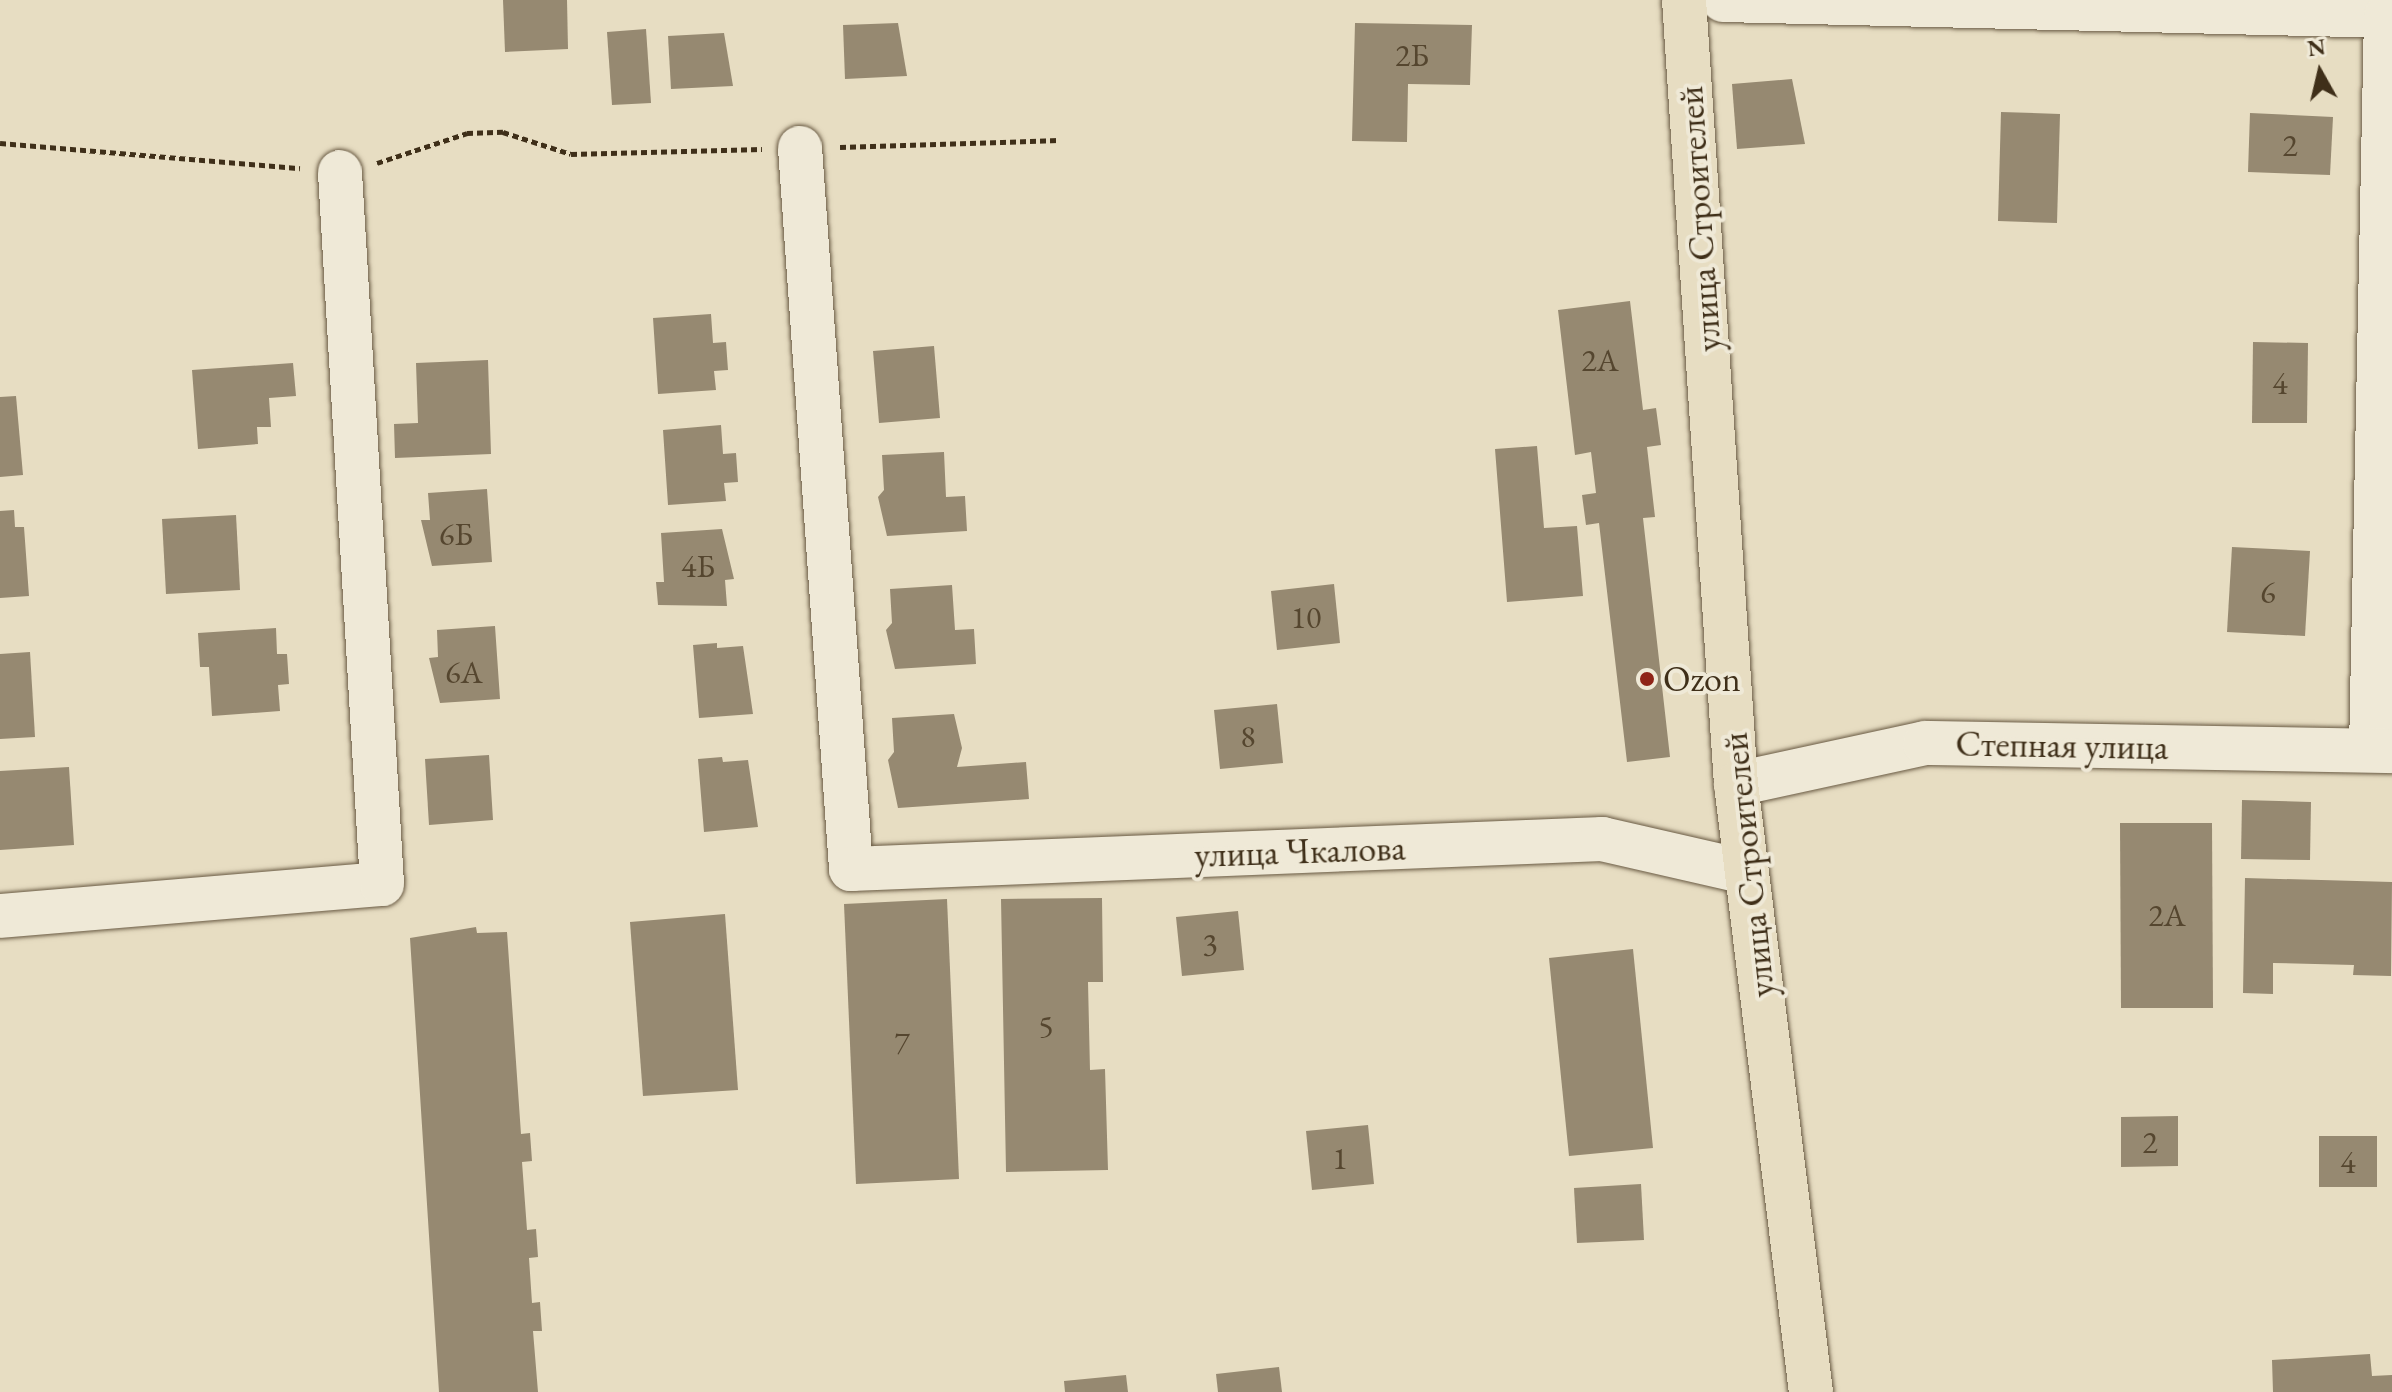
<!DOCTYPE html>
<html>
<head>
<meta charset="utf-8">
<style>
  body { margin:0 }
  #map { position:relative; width:2392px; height:1392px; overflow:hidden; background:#e7ddc2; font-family:"EB Garamond",serif }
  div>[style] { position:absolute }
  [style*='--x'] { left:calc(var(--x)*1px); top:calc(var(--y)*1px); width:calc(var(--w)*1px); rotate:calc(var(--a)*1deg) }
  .building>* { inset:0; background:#968971 }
  .path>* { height:5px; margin-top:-2.5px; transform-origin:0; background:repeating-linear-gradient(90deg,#3f2f19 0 6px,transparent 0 10px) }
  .roads { filter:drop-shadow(0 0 2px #695a43) drop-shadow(0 0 2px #695a43) }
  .minor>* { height:44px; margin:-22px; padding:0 22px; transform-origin:22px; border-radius:22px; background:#efe9d7 }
  .major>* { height:44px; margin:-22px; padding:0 22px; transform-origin:22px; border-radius:22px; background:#e7ddc2 }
  .dots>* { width:22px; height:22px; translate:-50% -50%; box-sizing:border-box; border:4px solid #efe9d7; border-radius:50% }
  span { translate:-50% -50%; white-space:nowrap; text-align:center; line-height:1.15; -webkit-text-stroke:8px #efe9d7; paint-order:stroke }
  .number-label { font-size:32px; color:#55462f }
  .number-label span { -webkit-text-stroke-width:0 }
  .street-label { font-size:36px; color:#3f2f19 }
  .poi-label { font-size:36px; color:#3f2f19 }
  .left { translate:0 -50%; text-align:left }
  .north { position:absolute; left:2280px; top:32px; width:80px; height:80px; -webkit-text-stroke:6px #efe9d7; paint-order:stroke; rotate:352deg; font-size:22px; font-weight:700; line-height:32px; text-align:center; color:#3f2f19 }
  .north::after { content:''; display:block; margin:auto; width:28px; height:36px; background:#3f2f19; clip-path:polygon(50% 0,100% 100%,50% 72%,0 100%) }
</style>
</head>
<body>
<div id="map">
  <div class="building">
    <i style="clip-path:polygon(503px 0,567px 0,568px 49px,505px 52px)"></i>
    <i style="clip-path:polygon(898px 23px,907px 76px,845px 79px,843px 25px)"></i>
    <i style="clip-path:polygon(1355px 23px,1472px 25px,1470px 85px,1408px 84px,1407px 142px,1352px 141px)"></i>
    <i style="clip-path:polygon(646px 29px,651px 103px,612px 105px,607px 32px)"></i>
    <i style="clip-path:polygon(724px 33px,733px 86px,671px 89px,668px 36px)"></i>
    <i style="clip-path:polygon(1792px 79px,1805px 144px,1737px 149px,1732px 84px)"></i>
    <i style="clip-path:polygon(2001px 112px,2060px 114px,2057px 223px,1998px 221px)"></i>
    <i style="clip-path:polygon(2250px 113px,2333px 117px,2330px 175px,2248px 172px)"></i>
    <i style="clip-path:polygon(1630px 301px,1643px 410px,1656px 408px,1661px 445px,1647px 447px,1655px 517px,1643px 518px,1670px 757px,1627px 762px,1599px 523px,1586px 525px,1582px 495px,1596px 493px,1591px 452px,1575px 455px,1558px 310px)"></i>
    <i style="clip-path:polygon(711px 314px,713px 343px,726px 342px,728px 370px,714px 371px,716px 390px,658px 394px,653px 318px)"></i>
    <i style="clip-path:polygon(2253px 342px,2308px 343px,2307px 423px,2252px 423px)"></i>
    <i style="clip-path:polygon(934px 346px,940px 418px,879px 423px,873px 351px)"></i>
    <i style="clip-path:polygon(488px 360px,491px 454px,395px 458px,394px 424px,418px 423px,416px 363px)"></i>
    <i style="clip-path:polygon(293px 363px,296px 396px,269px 398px,271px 427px,257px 427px,258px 444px,198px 449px,192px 370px)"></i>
    <i style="clip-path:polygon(16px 396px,23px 475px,0 477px,0 397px)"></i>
    <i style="clip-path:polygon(721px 425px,723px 454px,736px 453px,738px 482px,724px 483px,726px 501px,668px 505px,663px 430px)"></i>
    <i style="clip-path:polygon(1537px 446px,1544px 528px,1577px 526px,1583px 596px,1507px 602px,1495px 449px)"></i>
    <i style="clip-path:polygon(944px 452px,946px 497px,965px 496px,967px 531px,887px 536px,878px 497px,884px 490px,882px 455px)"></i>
    <i style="clip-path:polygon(487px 489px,492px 562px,432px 566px,421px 520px,430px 520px,428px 493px)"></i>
    <i style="clip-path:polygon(14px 510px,15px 527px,24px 527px,29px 596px,0 598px,0 511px)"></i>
    <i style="clip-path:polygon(236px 515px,240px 590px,166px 594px,162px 519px)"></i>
    <i style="clip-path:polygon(722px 529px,734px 579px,725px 580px,727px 606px,658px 605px,656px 582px,664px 582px,661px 533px)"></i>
    <i style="clip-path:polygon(2232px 547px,2310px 551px,2305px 636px,2227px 632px)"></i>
    <i style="clip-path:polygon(1334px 584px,1340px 643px,1277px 650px,1271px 591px)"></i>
    <i style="clip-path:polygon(952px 585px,955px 630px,974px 629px,976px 664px,895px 669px,886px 630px,892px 623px,890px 589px)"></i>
    <i style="clip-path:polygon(495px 626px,500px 699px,440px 703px,429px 658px,438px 657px,437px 630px)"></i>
    <i style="clip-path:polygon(276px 628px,277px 654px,287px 654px,289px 684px,278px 685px,280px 711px,212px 716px,209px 667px,200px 667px,198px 633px)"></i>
    <i style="clip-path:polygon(717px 643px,717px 648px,743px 646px,753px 714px,699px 718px,693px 645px)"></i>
    <i style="clip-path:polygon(30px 652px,35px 737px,0 739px,0 654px)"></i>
    <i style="clip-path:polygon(1277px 704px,1283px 763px,1220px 769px,1214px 710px)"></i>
    <i style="clip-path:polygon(954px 714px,962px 748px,957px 767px,1026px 762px,1029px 799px,898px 808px,888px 760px,894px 752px,892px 718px)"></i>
    <i style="clip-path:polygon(489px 755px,493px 820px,429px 825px,425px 759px)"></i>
    <i style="clip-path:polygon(722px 757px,723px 762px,748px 760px,758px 827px,704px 832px,698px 759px)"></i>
    <i style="clip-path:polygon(69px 767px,74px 845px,0 850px,0 771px)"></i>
    <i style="clip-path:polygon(2242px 800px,2311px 802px,2310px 860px,2241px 859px)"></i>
    <i style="clip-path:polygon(2120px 823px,2212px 823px,2213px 1008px,2121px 1008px)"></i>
    <i style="clip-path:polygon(2245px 878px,2392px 882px,2391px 976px,2353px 975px,2354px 965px,2273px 963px,2273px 994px,2243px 993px)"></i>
    <i style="clip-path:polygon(1102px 898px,1103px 982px,1088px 982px,1090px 1070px,1105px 1069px,1108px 1170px,1006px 1172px,1001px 899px)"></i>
    <i style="clip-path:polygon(947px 899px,959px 1179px,856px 1184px,844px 904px)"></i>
    <i style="clip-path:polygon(1238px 911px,1244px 970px,1182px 976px,1176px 917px)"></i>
    <i style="clip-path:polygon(725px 914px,738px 1090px,643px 1096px,630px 922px)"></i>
    <i style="clip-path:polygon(476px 927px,477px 933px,507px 932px,521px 1134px,530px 1133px,532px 1161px,522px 1162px,527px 1230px,536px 1229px,538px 1257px,529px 1258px,532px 1303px,540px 1302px,542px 1331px,533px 1331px,538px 1392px,439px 1392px,410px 938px)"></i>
    <i style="clip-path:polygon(1633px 949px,1653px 1148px,1569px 1156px,1549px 958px)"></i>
    <i style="clip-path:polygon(2178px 1116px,2178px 1166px,2121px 1167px,2121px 1117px)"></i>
    <i style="clip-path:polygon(1368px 1125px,1374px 1184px,1312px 1190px,1306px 1131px)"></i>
    <i style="clip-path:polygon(2319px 1136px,2377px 1136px,2377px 1187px,2319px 1187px)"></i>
    <i style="clip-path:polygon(1641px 1184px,1644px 1240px,1577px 1243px,1574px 1188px)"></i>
    <i style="clip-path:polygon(2370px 1354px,2372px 1376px,2392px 1375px,2392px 1392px,2273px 1392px,2272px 1360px)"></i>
    <i style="clip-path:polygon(1279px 1367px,1282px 1392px,1218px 1392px,1216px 1374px)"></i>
    <i style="clip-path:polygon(1126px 1375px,1128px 1392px,1065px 1392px,1064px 1381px)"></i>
  </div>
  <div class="path">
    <i style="--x:0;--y:143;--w:301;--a:4.8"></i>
    <i style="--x:840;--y:147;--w:219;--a:-1.8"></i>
    <i style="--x:377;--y:163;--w:95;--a:-18.4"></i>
    <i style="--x:467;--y:133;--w:36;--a:-2"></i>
    <i style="--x:503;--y:132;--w:71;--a:17.9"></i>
    <i style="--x:571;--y:154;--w:191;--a:-1.5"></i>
  </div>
  <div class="roads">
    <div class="minor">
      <i style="--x:1723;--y:0;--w:669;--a:1.37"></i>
      <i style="--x:800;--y:148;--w:723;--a:85.95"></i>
      <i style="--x:851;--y:869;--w:752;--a:-2.29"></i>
      <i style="--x:1602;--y:839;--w:148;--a:12.9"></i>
      <i style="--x:2371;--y:750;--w:734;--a:-88.83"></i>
      <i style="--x:1736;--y:784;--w:193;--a:-12.2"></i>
      <i style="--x:1925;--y:743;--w:467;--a:1"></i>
      <i style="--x:0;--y:916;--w:383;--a:-4.8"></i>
      <i style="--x:382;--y:884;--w:713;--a:-93.38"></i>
    </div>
    <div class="major">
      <i style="--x:1684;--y:0;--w:786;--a:86.21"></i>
      <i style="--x:1736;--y:784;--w:613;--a:82.97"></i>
    </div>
  </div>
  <div class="dots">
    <i style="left:1647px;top:679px;background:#8f2418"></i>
  </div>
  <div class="number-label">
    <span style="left:1412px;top:55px">2Б</span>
    <span style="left:2290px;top:145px">2</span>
    <span style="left:1600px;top:360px">2А</span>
    <span style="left:2280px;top:383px">4</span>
    <span style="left:456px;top:534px">6Б</span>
    <span style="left:698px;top:566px">4Б</span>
    <span style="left:2268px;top:592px">6</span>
    <span style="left:1306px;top:617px">10</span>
    <span style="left:464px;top:672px">6А</span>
    <span style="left:1248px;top:736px">8</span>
    <span style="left:2167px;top:915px">2А</span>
    <span style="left:1210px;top:944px">3</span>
    <span style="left:1046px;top:1026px">5</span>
    <span style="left:902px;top:1042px">7</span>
    <span style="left:2150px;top:1142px">2</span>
    <span style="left:1340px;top:1158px">1</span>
    <span style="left:2348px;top:1162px">4</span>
  </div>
  <div class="street-label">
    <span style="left:1699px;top:219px;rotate:-94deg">улица Строителей</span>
    <span style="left:2062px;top:745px;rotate:1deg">Степная улица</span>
    <span style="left:1300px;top:851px;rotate:-2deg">улица Чкалова</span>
    <span style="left:1748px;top:865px;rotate:-96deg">улица Строителей</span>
  </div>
  <div class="poi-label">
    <span class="left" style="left:1663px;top:679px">Ozon</span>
  </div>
  <div class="north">N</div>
</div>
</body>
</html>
